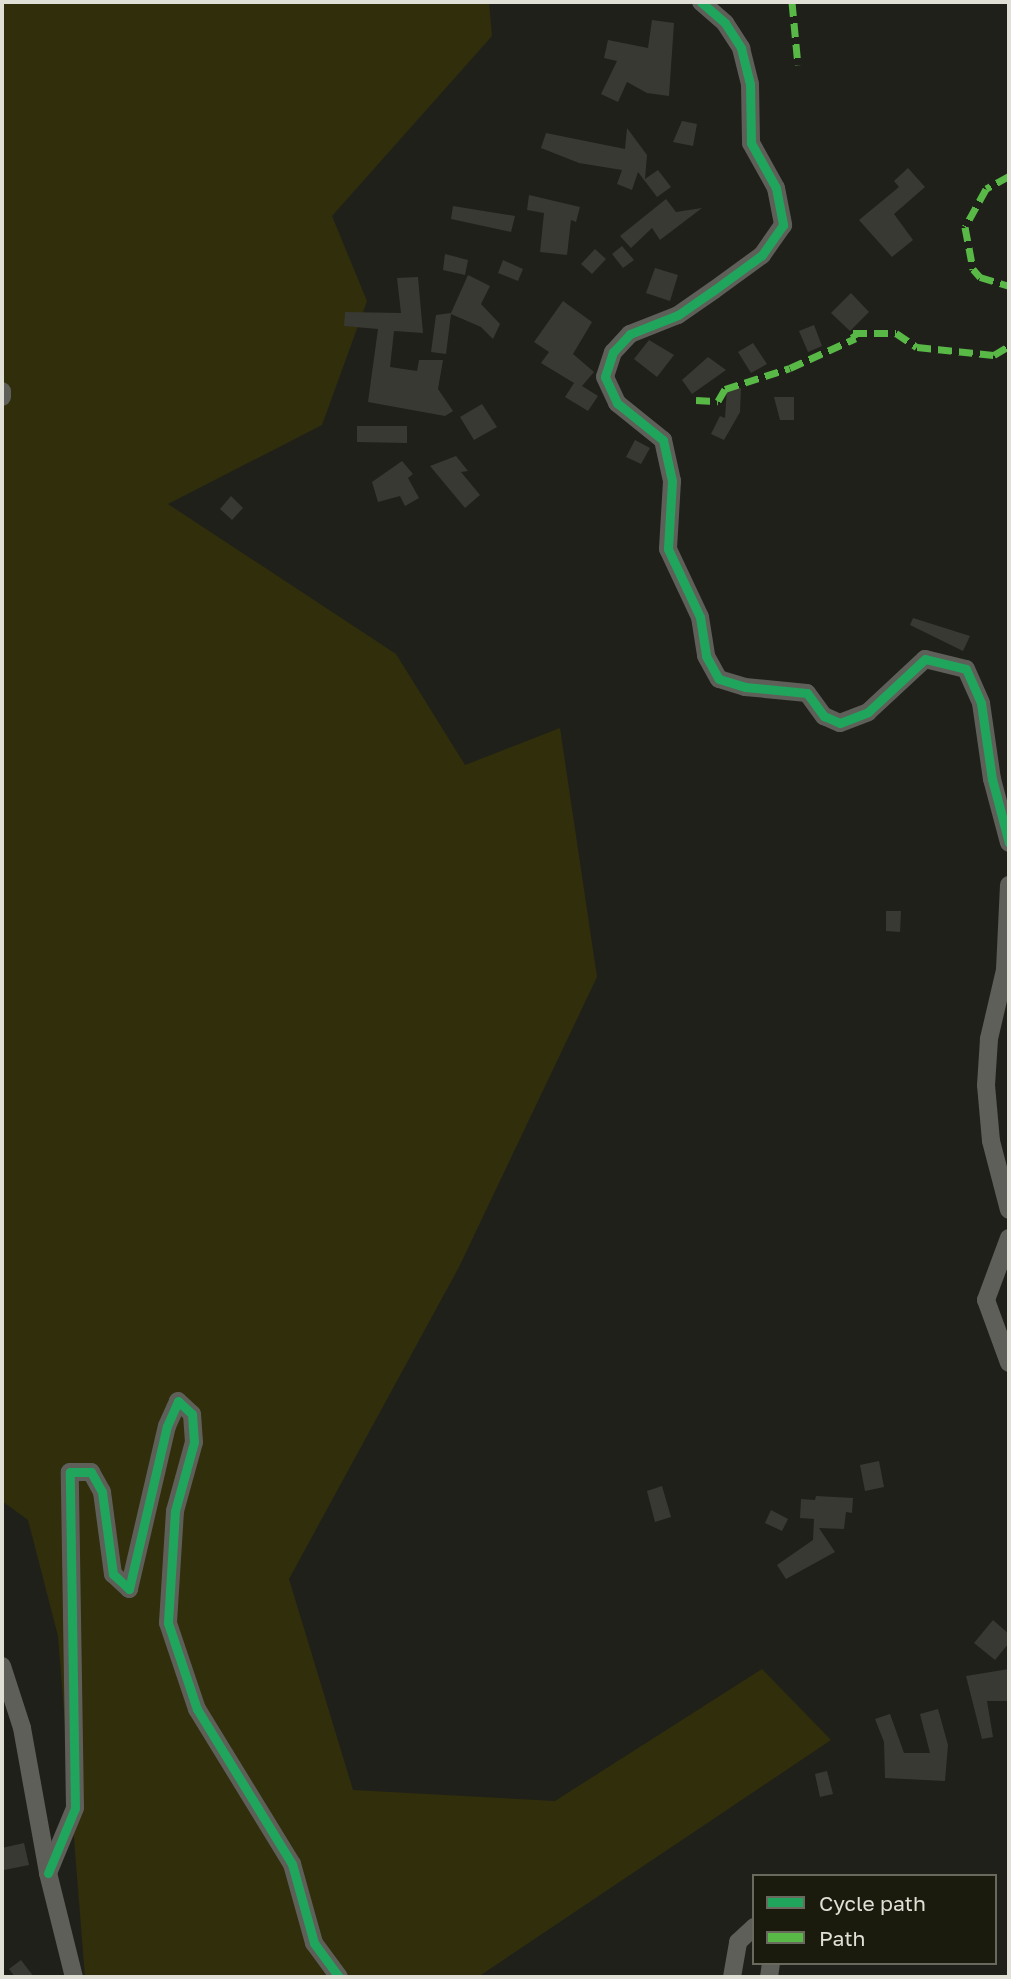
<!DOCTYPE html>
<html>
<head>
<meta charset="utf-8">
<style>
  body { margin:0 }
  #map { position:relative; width:1011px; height:1979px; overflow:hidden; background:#20201a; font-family:"Golos Text",sans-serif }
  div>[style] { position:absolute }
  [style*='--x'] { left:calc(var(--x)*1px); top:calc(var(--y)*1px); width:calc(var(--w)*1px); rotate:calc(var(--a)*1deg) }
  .green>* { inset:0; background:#302e0b }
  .building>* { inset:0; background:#393933 }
  .minor>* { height:18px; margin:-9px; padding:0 9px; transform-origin:9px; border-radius:9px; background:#5f5f59 }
  .quiet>* { height:7px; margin-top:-3.5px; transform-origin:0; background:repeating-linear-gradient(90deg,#58b947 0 14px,transparent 0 21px) }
  .cycleway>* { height:9px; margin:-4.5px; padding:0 4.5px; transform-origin:4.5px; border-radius:4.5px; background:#20a55d }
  span { translate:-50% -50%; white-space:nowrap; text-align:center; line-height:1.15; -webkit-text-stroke:5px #1a1a0d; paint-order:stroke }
  .frame { position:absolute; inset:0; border:4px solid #e0e0d7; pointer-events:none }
  .legend { position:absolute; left:752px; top:1874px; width:245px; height:91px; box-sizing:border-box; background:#1a1a0d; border:2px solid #69695e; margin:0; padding:9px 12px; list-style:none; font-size:21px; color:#e0e0d7 }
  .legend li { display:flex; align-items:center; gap:14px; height:35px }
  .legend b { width:35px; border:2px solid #69695e }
</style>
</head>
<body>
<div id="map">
  <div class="green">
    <i style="clip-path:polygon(2px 2px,489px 2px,492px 36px,332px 216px,367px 301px,322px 425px,168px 504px,396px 654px,465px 765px,560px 728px,597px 977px,459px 1267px,289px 1579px,353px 1790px,555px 1801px,762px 1669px,831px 1740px,478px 1977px,85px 1977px,58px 1636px,28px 1520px,2px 1501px)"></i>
  </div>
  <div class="building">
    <i style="clip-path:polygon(652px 20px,674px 23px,669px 96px,647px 93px,627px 82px,618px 102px,601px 94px,617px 61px,604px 58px,608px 40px,648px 48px)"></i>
    <i style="clip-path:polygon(682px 121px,697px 124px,693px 146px,673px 142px)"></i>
    <i style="clip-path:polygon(627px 128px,647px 155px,645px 179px,658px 170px,671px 187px,657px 197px,638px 172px,632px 190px,617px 184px,622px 170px,579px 163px,541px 148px,546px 133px,625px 149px)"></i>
    <i style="clip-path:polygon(908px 168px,925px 187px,894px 214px,913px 240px,892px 257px,859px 220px,899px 187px,894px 181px)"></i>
    <i style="clip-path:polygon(529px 195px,580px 207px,576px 222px,571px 220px,567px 255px,540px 252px,544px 213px,527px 210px)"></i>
    <i style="clip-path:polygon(666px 199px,676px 212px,702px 208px,660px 240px,652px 228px,631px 248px,620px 236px)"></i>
    <i style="clip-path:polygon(453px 206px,515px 216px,511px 232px,451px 219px)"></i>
    <i style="clip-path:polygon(622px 246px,634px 260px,623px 268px,612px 254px)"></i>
    <i style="clip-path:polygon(595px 249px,606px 259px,592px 274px,581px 264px)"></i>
    <i style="clip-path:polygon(445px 254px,468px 260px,465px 275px,443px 270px)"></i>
    <i style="clip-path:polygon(503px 260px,523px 269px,518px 281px,498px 273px)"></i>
    <i style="clip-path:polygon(655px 268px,678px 275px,670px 301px,646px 293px)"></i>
    <i style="clip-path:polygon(468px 275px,490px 286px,481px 304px,500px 324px,493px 339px,481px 327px,451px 314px,446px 354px,431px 352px,436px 315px,451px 313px)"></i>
    <i style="clip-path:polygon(418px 277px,423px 333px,394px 331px,390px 367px,417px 371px,419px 360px,443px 360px,438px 389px,453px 411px,445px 416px,368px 402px,378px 329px,344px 326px,345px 312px,401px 313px,397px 278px)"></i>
    <i style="clip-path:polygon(851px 293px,869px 312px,850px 331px,831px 313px)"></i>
    <i style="clip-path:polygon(563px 301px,592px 322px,573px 354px,594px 372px,582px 386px,598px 396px,588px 411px,565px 397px,574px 383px,541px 363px,549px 352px,534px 342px)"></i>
    <i style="clip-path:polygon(814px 325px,822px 346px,808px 352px,799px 331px)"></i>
    <i style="clip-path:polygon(649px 340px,674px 355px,657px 377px,634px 359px)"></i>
    <i style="clip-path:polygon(753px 343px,767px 364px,751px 373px,738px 352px)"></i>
    <i style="clip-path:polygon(708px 357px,726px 370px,692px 394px,682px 380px)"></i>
    <i style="clip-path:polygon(727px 388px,741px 388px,740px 412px,724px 440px,711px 434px,720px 416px,725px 418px)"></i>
    <i style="clip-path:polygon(774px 397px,794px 397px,794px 420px,780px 420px)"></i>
    <i style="clip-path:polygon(482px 404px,497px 427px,474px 440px,460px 417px)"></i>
    <i style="clip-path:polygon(357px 426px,407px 426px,407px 443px,357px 442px)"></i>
    <i style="clip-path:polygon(635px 440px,650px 448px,641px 464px,626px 457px)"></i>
    <i style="clip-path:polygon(456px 456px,468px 471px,461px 472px,480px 495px,465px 508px,430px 466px)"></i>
    <i style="clip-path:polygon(402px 461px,413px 474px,408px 478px,419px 498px,405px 506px,400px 496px,378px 502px,372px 482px)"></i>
    <i style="clip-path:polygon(231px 496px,243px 508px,232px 520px,220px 509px)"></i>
    <i style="clip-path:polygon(913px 618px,970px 636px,963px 651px,910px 625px)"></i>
    <i style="clip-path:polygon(886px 911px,901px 911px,900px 932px,886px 931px)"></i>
    <i style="clip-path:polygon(879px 1461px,884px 1487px,865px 1491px,860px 1465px)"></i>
    <i style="clip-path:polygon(662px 1486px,671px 1517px,655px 1522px,647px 1491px)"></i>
    <i style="clip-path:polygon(816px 1496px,853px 1498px,852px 1513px,846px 1512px,844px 1529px,819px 1528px,835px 1552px,786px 1579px,777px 1565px,813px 1540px,814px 1519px,800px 1518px,801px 1499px,815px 1500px)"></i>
    <i style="clip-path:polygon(771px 1510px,788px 1519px,782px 1531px,765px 1523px)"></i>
    <i style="clip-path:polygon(993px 1620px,1009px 1634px,1009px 1643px,995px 1660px,974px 1643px)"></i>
    <i style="clip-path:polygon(1009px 1669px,1009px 1701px,987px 1701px,993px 1737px,982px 1739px,966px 1676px)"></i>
    <i style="clip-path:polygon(938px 1709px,948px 1745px,945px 1781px,885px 1778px,884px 1742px,875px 1719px,890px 1714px,904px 1753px,930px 1753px,920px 1714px)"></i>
    <i style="clip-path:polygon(827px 1771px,833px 1794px,820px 1797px,815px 1774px)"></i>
    <i style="clip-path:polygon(24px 1843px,29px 1865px,4px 1870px,2px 1848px)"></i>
    <i style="clip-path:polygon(21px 1960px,34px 1977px,15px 1977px,9px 1969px)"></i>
  </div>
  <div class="minor">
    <i style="--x:701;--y:2;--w:32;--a:41"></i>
    <i style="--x:725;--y:23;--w:30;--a:57"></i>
    <i style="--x:741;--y:48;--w:37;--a:76"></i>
    <i style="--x:750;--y:84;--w:59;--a:89"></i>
    <i style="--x:751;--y:143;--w:51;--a:60.9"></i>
    <i style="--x:776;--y:188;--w:38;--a:79"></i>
    <i style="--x:783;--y:225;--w:37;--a:125"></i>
    <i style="--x:762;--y:255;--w:59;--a:143.9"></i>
    <i style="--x:714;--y:290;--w:44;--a:145.2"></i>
    <i style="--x:678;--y:315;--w:52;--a:158.4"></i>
    <i style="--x:630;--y:334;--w:25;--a:133"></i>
    <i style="--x:613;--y:352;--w:26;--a:108"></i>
    <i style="--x:605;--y:377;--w:29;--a:65"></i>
    <i style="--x:617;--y:403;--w:59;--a:38.8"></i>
    <i style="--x:663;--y:440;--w:42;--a:77.6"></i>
    <i style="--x:672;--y:481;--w:68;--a:93.4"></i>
    <i style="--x:668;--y:549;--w:75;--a:64.8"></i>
    <i style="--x:700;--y:617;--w:39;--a:81"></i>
    <i style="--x:706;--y:656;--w:26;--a:61"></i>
    <i style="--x:719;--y:679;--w:27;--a:17"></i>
    <i style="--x:745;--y:687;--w:62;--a:5.5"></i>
    <i style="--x:807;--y:693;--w:29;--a:54"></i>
    <i style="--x:824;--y:716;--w:17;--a:24"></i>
    <i style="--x:840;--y:723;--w:30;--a:-21"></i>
    <i style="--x:868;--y:712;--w:78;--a:-42.9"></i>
    <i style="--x:925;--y:659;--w:42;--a:13.7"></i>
    <i style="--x:966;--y:669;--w:37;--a:66"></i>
    <i style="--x:981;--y:703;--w:77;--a:81.8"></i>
    <i style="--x:992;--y:779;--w:66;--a:75.1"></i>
    <i style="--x:2;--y:391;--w:6;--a:90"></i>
    <i style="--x:1009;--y:885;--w:85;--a:92.7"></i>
    <i style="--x:1005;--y:970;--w:71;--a:103.1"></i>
    <i style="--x:989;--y:1039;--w:46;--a:93.7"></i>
    <i style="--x:986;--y:1085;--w:56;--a:84.9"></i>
    <i style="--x:991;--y:1141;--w:71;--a:75.4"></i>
    <i style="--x:1009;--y:1238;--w:66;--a:110.4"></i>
    <i style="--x:986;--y:1300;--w:67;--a:69.9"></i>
    <i style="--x:2;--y:1666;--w:65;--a:72.1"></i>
    <i style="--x:22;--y:1728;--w:147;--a:79.8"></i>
    <i style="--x:48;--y:1873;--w:107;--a:76"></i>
    <i style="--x:48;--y:1873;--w:70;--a:-67.4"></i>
    <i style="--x:75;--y:1808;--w:336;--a:-90.9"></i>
    <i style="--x:70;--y:1472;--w:21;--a:0"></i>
    <i style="--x:91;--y:1472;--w:23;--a:61"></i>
    <i style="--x:102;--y:1492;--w:83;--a:82.4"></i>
    <i style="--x:113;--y:1574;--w:22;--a:43"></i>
    <i style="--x:129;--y:1589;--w:167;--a:-76.9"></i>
    <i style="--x:167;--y:1426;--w:27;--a:-66"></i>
    <i style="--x:178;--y:1401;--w:19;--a:43"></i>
    <i style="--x:192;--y:1414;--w:28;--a:86"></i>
    <i style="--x:194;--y:1442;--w:72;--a:105.4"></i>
    <i style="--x:175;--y:1511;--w:112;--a:93.6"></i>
    <i style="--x:168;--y:1623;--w:91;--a:71.4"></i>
    <i style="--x:197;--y:1709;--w:182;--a:58.5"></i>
    <i style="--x:292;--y:1864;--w:82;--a:74.4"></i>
    <i style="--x:314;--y:1943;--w:42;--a:53.7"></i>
    <i style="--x:732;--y:1977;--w:36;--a:-80"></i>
    <i style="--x:738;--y:1942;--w:22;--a:-43"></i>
    <i style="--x:769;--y:1977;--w:14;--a:-82"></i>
  </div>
  <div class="quiet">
    <i style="--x:792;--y:2;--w:63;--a:84.6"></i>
    <i style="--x:1009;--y:176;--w:26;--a:151"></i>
    <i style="--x:986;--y:189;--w:43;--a:118.9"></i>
    <i style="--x:965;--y:227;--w:43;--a:79.2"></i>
    <i style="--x:973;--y:269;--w:11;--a:49"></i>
    <i style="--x:980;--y:277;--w:30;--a:17"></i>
    <i style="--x:696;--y:400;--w:22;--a:3"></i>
    <i style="--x:718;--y:401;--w:14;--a:-60"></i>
    <i style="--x:725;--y:389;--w:68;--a:-17.9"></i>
    <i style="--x:790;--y:368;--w:72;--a:-24.4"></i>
    <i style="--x:856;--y:338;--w:6;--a:-121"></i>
    <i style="--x:853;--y:333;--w:43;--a:0"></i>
    <i style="--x:896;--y:333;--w:25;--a:34"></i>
    <i style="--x:917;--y:347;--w:77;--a:5.9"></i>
    <i style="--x:994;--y:355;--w:17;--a:-31"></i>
  </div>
  <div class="cycleway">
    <i style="--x:701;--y:2;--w:32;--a:41"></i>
    <i style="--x:725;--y:23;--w:30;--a:57"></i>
    <i style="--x:741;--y:48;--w:37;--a:76"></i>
    <i style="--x:750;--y:84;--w:59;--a:89"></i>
    <i style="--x:751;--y:143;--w:51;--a:60.9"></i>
    <i style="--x:776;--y:188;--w:38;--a:79"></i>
    <i style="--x:783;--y:225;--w:37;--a:125"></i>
    <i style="--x:762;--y:255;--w:59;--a:143.9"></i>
    <i style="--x:714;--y:290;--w:44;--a:145.2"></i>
    <i style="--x:678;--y:315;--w:52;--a:158.4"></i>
    <i style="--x:630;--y:334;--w:25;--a:133"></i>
    <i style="--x:613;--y:352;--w:26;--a:108"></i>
    <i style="--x:605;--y:377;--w:29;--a:65"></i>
    <i style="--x:617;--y:403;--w:59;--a:38.8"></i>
    <i style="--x:663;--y:440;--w:42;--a:77.6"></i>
    <i style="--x:672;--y:481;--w:68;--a:93.4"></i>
    <i style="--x:668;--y:549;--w:75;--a:64.8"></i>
    <i style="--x:700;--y:617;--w:39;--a:81"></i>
    <i style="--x:706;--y:656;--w:26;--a:61"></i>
    <i style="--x:719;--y:679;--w:27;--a:17"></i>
    <i style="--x:745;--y:687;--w:62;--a:5.5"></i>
    <i style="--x:807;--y:693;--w:29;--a:54"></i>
    <i style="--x:824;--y:716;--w:17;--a:24"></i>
    <i style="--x:840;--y:723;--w:30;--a:-21"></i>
    <i style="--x:868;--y:712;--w:78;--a:-42.9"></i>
    <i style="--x:925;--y:659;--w:42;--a:13.7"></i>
    <i style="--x:966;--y:669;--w:37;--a:66"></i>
    <i style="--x:981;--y:703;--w:77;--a:81.8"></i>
    <i style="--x:992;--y:779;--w:66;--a:75.1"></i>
    <i style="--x:48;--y:1873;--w:70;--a:-67.4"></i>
    <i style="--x:75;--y:1808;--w:336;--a:-90.9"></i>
    <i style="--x:70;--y:1472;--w:21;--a:0"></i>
    <i style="--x:91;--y:1472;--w:23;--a:61"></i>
    <i style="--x:102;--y:1492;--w:83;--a:82.4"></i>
    <i style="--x:113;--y:1574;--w:22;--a:43"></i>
    <i style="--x:129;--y:1589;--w:167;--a:-76.9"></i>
    <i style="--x:167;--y:1426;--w:27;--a:-66"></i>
    <i style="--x:178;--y:1401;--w:19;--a:43"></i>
    <i style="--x:192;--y:1414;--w:28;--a:86"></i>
    <i style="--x:194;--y:1442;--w:72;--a:105.4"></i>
    <i style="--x:175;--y:1511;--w:112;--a:93.6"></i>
    <i style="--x:168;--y:1623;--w:91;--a:71.4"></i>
    <i style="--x:197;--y:1709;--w:182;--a:58.5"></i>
    <i style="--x:292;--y:1864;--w:82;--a:74.4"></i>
    <i style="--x:314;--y:1943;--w:42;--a:53.7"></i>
  </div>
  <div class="frame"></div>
  <ul class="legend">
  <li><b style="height:9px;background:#20a55d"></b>Cycle path</li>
  <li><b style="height:9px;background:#58b947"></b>Path</li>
  </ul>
</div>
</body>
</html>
